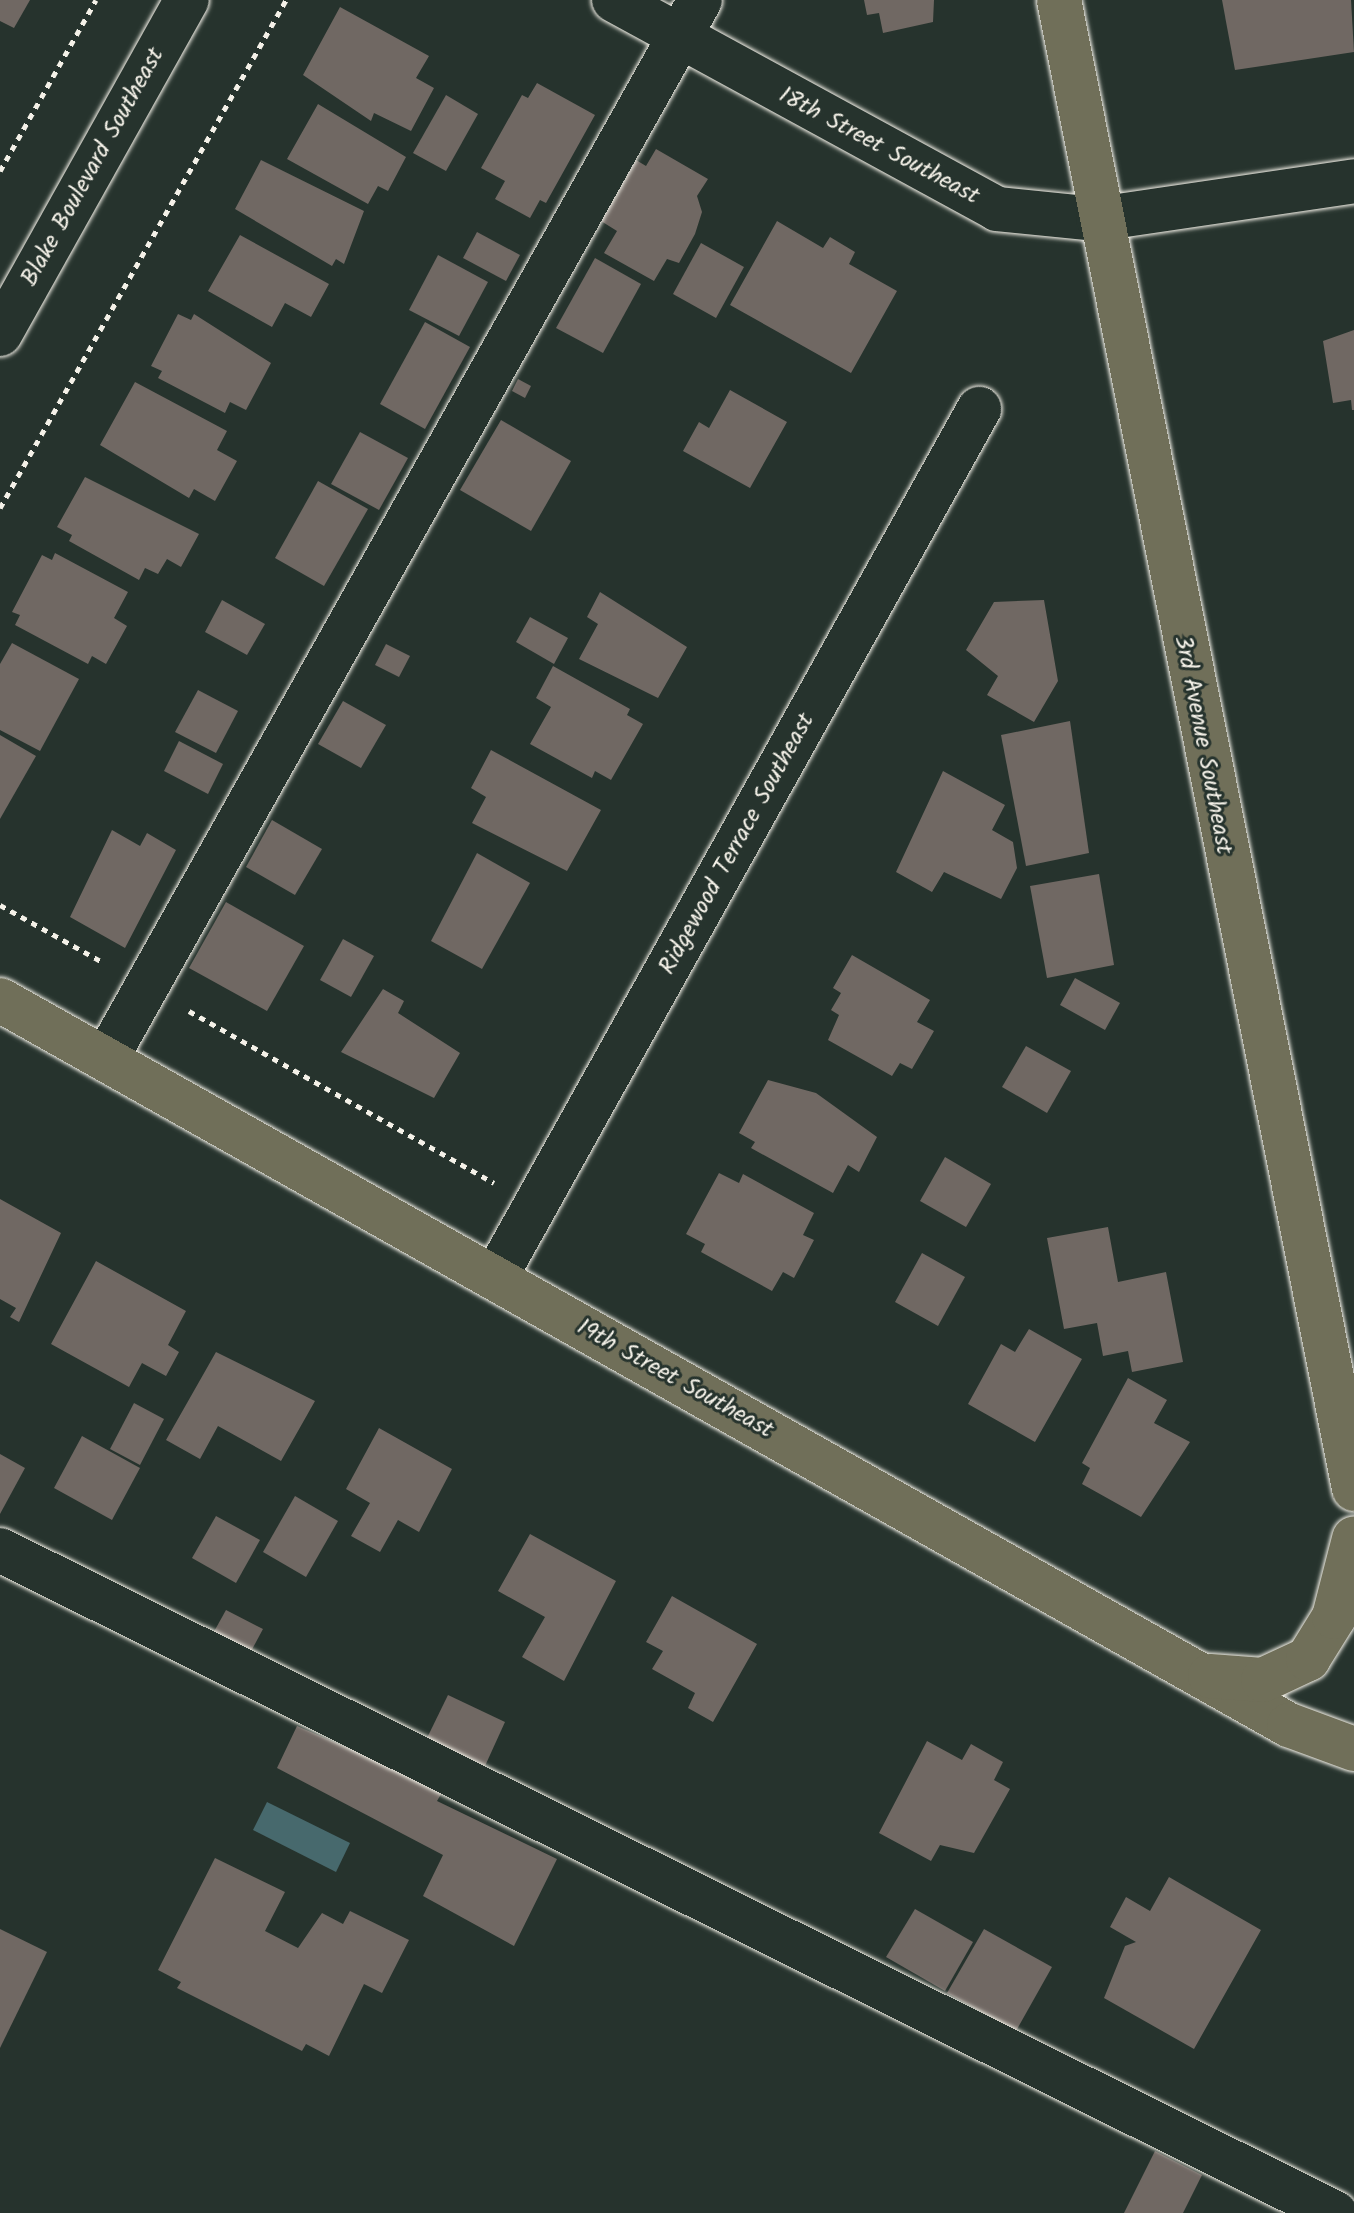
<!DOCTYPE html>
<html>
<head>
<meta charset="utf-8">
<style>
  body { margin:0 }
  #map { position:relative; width:1354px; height:2213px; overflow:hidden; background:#26332d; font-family:Kalam,sans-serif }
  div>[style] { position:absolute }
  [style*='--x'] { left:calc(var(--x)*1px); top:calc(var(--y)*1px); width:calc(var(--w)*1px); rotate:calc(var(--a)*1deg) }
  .water>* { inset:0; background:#47696d }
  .building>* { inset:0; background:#706863 }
  .path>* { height:5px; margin-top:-2.5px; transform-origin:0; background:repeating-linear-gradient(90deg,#f4f1e8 0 6px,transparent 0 12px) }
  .roads { filter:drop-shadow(0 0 2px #f4f1e8) drop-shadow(0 0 2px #f4f1e8) }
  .minor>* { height:44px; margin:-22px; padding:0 22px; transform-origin:22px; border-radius:22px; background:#26332d }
  .major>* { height:44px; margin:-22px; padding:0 22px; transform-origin:22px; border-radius:22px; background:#706f59 }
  span { translate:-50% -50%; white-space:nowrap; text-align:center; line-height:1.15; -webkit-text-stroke:6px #26332d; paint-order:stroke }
  .street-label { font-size:24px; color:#f4f1e8 }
</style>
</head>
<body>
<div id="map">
  <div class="water">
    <i style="clip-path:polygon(267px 1802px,350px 1843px,336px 1872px,253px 1830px)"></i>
  </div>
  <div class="building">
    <i style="clip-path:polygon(0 0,30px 0,14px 28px,0 21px)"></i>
    <i style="clip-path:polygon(864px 0,934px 0,933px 22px,883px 33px,879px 13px,867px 15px)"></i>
    <i style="clip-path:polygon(1222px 0,1351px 0,1354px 52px,1235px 70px)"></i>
    <i style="clip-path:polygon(340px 7px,429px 56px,416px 78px,434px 88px,411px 131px,374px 113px,371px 121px,303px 75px)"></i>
    <i style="clip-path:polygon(537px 83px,595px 115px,546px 203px,540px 200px,530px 218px,495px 199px,505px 181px,481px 168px,522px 95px,528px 98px)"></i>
    <i style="clip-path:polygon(446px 95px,478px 114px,446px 171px,413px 153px)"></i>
    <i style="clip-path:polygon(318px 104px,406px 157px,388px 191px,378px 186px,368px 204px,287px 159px)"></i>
    <i style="clip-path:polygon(656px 149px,708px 179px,697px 196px,702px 212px,695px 234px,679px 263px,667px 259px,654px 281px,604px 253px,617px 231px,601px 221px,636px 160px,646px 166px)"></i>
    <i style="clip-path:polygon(261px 160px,364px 211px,344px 264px,336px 259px,332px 266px,235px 209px)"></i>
    <i style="clip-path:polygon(777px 221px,823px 248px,830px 237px,855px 252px,849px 264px,897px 291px,851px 373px,730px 305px)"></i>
    <i style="clip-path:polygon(477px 232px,520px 255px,506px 281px,463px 258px)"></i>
    <i style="clip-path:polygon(240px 235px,329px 284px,311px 317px,285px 303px,272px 327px,208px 291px)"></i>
    <i style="clip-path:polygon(701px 243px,744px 267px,716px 318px,673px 294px)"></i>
    <i style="clip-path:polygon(438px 255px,488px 282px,459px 336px,409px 310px)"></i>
    <i style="clip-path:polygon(595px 258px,641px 284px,603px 353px,556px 328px)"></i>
    <i style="clip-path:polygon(178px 314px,191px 320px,194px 314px,271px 363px,246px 410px,230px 402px,225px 413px,158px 378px,162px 371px,151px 366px)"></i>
    <i style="clip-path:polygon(425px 322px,470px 347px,425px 429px,380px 404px)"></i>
    <i style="clip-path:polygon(1354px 330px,1354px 410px,1352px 410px,1351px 400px,1333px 403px,1323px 341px)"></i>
    <i style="clip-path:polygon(518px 379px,531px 386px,525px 398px,512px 391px)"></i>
    <i style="clip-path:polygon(135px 382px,227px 431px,217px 450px,237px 461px,215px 501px,194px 489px,189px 498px,100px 445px)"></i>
    <i style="clip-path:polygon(730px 390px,787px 422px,750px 488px,683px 451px,699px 422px,709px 428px)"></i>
    <i style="clip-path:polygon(501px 420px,571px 461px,531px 531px,460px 490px)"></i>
    <i style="clip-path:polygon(360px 432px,408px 458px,379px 510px,331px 484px)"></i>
    <i style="clip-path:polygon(85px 477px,199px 534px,181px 567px,167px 559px,158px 574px,145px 568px,139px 580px,69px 541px,72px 535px,57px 527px)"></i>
    <i style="clip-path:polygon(318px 481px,368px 509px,324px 586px,275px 558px)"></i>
    <i style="clip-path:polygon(55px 553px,128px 592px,114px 618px,127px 626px,106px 664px,92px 656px,88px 664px,15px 625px,20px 615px,12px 612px,42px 555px,52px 560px)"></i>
    <i style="clip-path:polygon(600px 592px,687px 647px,658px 698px,579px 659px,598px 624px,587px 617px)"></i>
    <i style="clip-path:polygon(222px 600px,265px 624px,247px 655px,205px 632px)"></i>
    <i style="clip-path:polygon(1044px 600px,1058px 681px,1034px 722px,987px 695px,998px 676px,966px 650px,994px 602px)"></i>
    <i style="clip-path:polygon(530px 617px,568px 638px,554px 664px,516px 642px)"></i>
    <i style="clip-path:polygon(12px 643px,79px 679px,40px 751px,0 730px,0 664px)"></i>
    <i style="clip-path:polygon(386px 644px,410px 656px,399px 677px,375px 665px)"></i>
    <i style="clip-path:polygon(553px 666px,630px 709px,627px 715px,643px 724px,611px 780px,595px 771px,592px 778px,530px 744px,551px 707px,536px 698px)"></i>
    <i style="clip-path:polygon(198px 690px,238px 711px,216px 753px,175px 732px)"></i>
    <i style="clip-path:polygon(343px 701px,386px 725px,361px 768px,318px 744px)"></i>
    <i style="clip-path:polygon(1070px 721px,1089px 853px,1026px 866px,1001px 735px)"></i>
    <i style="clip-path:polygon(0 735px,36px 756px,0 819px)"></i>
    <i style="clip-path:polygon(179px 741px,223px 764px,208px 794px,164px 771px)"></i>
    <i style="clip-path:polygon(491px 750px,601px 810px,567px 871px,472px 823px,486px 797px,471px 788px)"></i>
    <i style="clip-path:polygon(943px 771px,1005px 805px,992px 830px,1013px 842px,1017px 868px,1001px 899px,944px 872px,932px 892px,896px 872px)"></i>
    <i style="clip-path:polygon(272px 820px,322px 849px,295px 895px,246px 867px)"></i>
    <i style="clip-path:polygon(112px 830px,140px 846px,147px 833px,176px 850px,125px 948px,70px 917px)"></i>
    <i style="clip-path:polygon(477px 853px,530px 883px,482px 969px,431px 941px)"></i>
    <i style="clip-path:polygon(1099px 874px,1114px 965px,1047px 978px,1030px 886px)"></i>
    <i style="clip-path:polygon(226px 902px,304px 946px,267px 1011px,189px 968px)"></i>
    <i style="clip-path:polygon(343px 939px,374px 956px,351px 997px,320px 980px)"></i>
    <i style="clip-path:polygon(852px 955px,930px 1000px,917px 1022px,934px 1031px,912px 1069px,900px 1063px,892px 1076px,828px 1040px,839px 1015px,831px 1010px,841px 993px,833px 988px)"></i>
    <i style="clip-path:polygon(1075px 978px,1120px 1003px,1105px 1030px,1060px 1005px)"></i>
    <i style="clip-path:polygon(383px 989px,404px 1001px,398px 1013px,460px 1053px,434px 1098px,341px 1052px)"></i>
    <i style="clip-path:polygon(1026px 1046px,1071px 1071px,1047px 1113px,1002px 1087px)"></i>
    <i style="clip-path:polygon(768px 1080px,816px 1093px,877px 1137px,859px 1172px,848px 1165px,833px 1193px,751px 1148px,755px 1142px,739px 1133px)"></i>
    <i style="clip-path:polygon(945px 1157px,991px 1184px,966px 1227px,920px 1201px)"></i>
    <i style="clip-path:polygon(719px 1173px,739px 1183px,743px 1174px,814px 1213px,803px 1235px,814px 1240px,794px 1278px,783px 1272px,772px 1291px,701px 1252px,705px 1244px,686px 1234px)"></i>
    <i style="clip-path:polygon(0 1199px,61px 1233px,19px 1322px,10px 1317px,16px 1308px,0 1299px)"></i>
    <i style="clip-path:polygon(1108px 1227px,1118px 1282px,1166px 1272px,1183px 1362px,1132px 1372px,1128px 1351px,1103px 1356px,1097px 1323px,1064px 1329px,1047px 1238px)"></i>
    <i style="clip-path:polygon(922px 1253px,965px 1277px,938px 1326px,895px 1302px)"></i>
    <i style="clip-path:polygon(96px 1261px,186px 1311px,168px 1345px,179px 1352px,166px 1376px,142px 1363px,129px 1387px,51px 1344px)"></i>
    <i style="clip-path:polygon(1029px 1329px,1082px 1359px,1035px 1442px,968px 1404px,1001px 1344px,1015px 1352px)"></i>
    <i style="clip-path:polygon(216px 1352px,315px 1401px,281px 1461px,218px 1426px,200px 1459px,166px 1440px)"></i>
    <i style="clip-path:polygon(1128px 1378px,1167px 1400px,1154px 1423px,1190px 1442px,1141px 1517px,1082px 1484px,1090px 1468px,1082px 1463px)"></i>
    <i style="clip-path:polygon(134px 1403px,164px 1419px,140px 1465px,110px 1449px)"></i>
    <i style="clip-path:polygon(379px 1428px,452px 1469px,419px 1532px,398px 1520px,380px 1552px,351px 1536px,370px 1503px,346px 1489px)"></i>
    <i style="clip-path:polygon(82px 1436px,140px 1468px,112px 1520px,54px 1488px)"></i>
    <i style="clip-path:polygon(0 1454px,25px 1468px,0 1514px)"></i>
    <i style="clip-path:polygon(295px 1496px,338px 1521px,306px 1577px,263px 1552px)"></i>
    <i style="clip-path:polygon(216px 1516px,260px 1540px,236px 1583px,192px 1558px)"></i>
    <i style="clip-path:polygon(530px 1534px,616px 1581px,564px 1681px,522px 1657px,545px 1617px,498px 1591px)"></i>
    <i style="clip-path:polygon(672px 1596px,757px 1644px,713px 1722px,688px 1708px,695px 1693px,652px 1669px,663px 1651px,646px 1642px)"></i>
    <i style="clip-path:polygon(226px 1610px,263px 1629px,248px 1657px,211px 1637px)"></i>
    <i style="clip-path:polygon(448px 1695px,505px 1722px,485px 1766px,427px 1738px)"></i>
    <i style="clip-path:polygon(297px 1726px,444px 1789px,437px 1801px,557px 1859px,514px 1946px,423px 1896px,443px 1855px,277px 1768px)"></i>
    <i style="clip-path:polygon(927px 1741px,962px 1760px,971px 1744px,1003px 1762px,994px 1780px,1010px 1789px,974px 1853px,940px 1845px,931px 1861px,879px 1833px)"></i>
    <i style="clip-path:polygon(215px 1858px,285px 1892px,265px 1931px,298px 1948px,322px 1913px,343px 1924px,350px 1911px,409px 1940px,382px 1993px,364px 1984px,329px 2056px,306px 2044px,302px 2051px,177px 1988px,181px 1982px,158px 1970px)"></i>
    <i style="clip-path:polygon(1169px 1877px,1261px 1930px,1194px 2049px,1104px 1998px,1125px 1946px,1136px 1942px,1110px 1927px,1126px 1897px,1150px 1911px)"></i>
    <i style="clip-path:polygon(915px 1909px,973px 1942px,945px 1991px,886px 1957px)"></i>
    <i style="clip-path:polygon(0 1929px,47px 1952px,0 2048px)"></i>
    <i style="clip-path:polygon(984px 1929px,1052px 1967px,1016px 2031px,947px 1993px)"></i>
    <i style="clip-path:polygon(1155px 2151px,1202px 2175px,1183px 2213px,1124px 2213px)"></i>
  </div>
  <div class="path">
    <i style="--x:0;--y:171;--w:196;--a:-60.7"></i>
    <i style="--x:0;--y:508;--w:583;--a:-60.62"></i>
    <i style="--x:0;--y:905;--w:119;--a:29.1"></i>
    <i style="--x:189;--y:1011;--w:350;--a:29.4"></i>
  </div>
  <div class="roads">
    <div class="minor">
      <i style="--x:614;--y:0;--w:436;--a:28.6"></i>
      <i style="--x:997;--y:209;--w:101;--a:5.7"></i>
      <i style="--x:1098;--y:219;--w:259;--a:-8.4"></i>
      <i style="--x:0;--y:334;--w:383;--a:-60.8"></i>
      <i style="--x:106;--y:1059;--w:1214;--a:-60.71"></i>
      <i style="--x:495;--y:1278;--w:995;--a:-60.88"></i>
      <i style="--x:0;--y:1550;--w:1491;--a:26.41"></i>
    </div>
    <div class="major">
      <i style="--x:1059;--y:0;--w:1518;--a:78.79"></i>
      <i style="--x:0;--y:1000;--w:1479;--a:29.36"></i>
      <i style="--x:1289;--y:1725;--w:69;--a:20.3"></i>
      <i style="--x:1210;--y:1676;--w:53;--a:4.3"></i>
      <i style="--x:1263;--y:1680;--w:50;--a:-25"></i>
      <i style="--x:1308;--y:1659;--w:49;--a:-58.2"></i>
      <i style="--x:1334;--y:1617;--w:81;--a:-75.6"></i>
    </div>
  </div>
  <div class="street-label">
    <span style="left:879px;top:146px;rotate:28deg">18th Street Southeast</span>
    <span style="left:93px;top:167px;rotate:-61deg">Blake Boulevard Southeast</span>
    <span style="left:1203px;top:745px;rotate:79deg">3rd Avenue Southeast</span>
    <span style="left:737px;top:844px;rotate:-61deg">Ridgewood Terrace Southeast</span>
    <span style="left:675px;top:1379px;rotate:29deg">19th Street Southeast</span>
  </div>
</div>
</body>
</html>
